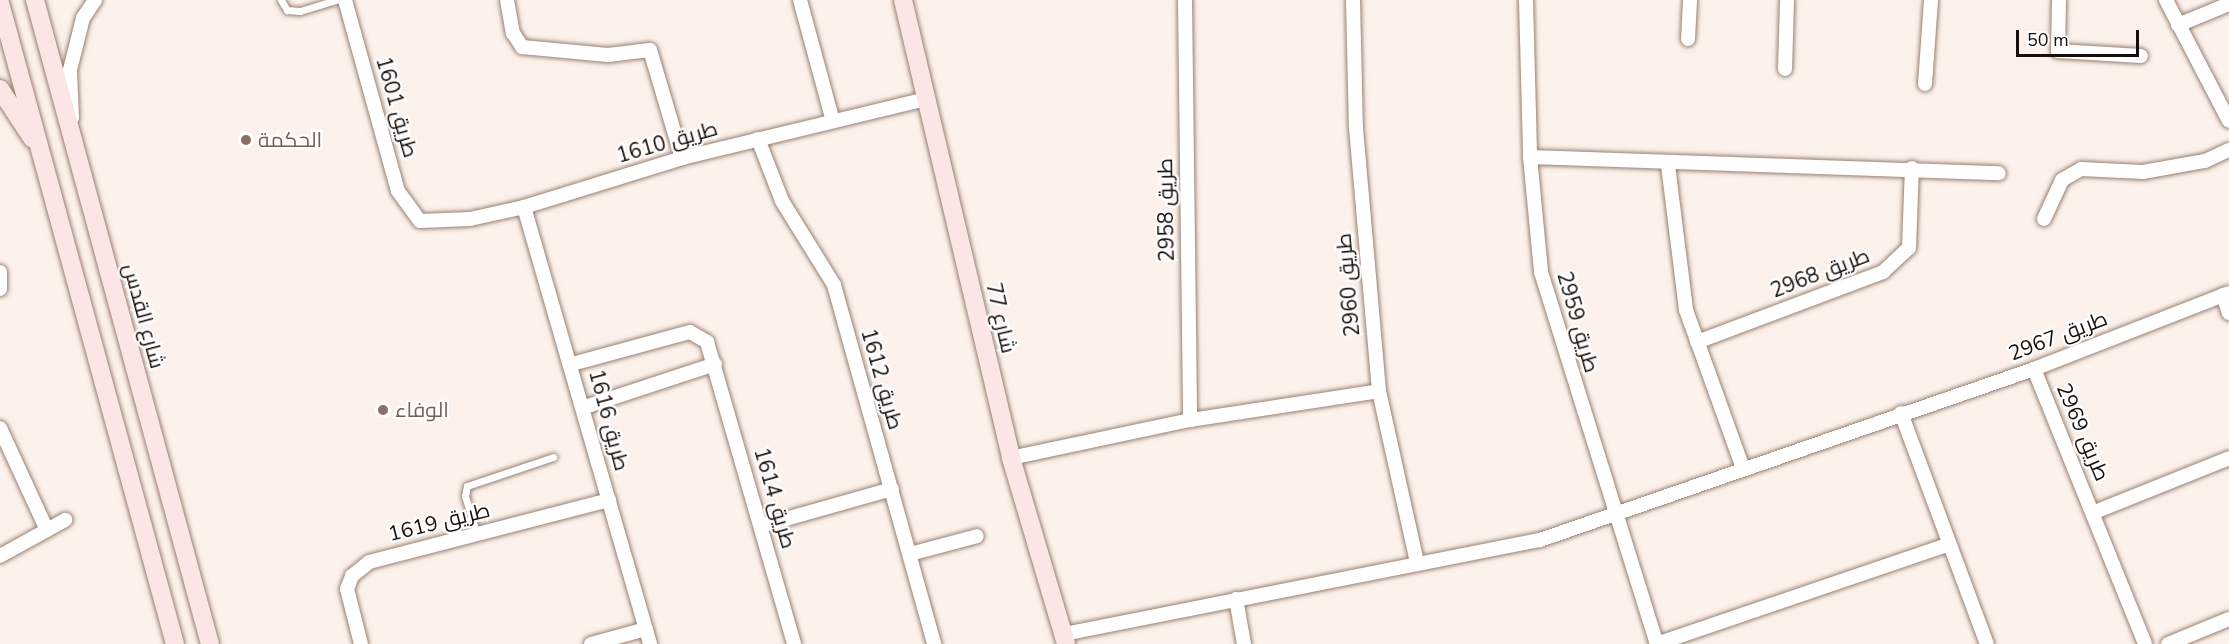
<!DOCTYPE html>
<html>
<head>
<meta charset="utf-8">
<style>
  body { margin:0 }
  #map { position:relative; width:2229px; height:644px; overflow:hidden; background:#fcf1eb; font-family:"Nunito Sans",Cairo,sans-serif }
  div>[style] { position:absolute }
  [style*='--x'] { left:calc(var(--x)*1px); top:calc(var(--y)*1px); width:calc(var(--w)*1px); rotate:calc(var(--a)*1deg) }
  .roads { filter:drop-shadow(0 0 2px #988072) drop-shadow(0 0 2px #988072) }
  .lane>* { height:7px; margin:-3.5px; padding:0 3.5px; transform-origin:3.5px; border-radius:3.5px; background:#fff }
  .street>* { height:14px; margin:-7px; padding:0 7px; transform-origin:7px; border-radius:7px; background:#fff }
  .secondary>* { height:18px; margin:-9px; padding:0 9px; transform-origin:9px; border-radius:9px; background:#fbe6e5 }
  .dots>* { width:16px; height:16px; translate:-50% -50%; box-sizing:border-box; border:3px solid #fff; border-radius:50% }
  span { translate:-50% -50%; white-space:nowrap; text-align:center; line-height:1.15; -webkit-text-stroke:4.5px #fff; paint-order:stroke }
  .street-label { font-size:21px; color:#170e09 }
  .education-label { font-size:21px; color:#785e54 }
  .left { translate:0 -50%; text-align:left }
  .scale { position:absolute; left:2016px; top:30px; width:123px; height:27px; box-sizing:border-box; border:3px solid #170e09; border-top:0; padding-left:8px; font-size:18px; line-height:21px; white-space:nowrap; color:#170e09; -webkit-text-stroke:4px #fff; paint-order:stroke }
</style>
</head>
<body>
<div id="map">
  <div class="roads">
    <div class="lane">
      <i style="--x:281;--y:0;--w:12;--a:59"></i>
      <i style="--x:287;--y:10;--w:13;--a:4"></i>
      <i style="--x:300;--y:11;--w:38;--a:-17"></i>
      <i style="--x:477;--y:535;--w:41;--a:-107.1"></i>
      <i style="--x:465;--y:496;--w:10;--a:-79"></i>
      <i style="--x:467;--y:486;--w:91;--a:-18.6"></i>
    </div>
    <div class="street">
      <i style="--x:345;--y:0;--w:198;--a:74.5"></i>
      <i style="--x:398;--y:191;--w:37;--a:54"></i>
      <i style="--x:420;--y:221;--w:50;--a:-2.3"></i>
      <i style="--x:470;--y:219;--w:55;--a:-12.5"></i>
      <i style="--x:524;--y:207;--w:165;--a:-17.2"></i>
      <i style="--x:682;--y:158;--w:250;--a:-13.6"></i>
      <i style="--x:507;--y:0;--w:34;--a:80"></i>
      <i style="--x:513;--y:33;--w:17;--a:57"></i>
      <i style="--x:522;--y:47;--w:86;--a:5.3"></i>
      <i style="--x:608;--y:55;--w:42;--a:-6.8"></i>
      <i style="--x:650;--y:50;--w:113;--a:73.5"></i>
      <i style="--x:800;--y:0;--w:122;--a:74.8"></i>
      <i style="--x:1185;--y:0;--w:420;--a:89.3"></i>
      <i style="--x:1353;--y:0;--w:128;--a:88.7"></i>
      <i style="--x:1356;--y:128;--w:264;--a:85"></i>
      <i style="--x:1379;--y:391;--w:176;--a:77.5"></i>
      <i style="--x:1526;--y:0;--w:157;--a:88.5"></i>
      <i style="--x:1530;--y:157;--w:116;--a:84.5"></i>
      <i style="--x:1541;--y:272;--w:390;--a:72.7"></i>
      <i style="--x:2059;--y:0;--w:51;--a:91.1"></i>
      <i style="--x:2058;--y:51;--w:83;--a:3.4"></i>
      <i style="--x:2166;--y:0;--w:136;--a:62.5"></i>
      <i style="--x:2178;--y:25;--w:55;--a:-22.4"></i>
      <i style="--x:1688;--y:39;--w:39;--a:-87"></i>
      <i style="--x:1785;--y:69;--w:69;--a:-88.3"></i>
      <i style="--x:1925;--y:84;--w:84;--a:-85.9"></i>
      <i style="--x:72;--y:118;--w:48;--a:-92.4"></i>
      <i style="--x:70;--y:70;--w:54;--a:-76"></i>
      <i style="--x:83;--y:18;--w:22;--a:-56"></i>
      <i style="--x:758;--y:139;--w:66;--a:68.8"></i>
      <i style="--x:782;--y:201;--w:99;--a:58.2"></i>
      <i style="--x:834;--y:285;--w:373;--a:74.4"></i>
      <i style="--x:1530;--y:157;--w:469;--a:2"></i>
      <i style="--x:1668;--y:165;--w:146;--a:82.9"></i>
      <i style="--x:1686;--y:310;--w:168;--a:70.2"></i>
      <i style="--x:524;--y:207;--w:455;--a:73.9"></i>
      <i style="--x:2044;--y:219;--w:43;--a:-65.2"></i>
      <i style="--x:2062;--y:180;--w:22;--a:-30"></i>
      <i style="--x:2081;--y:169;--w:62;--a:2.8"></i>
      <i style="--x:2143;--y:172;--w:63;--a:-10.1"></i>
      <i style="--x:2205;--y:161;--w:26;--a:-25"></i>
      <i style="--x:0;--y:272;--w:17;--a:90"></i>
      <i style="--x:2223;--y:295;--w:19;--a:72"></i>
      <i style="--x:1697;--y:342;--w:199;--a:-20.6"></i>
      <i style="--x:1883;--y:272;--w:35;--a:-43"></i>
      <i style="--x:1909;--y:248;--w:80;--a:-87.9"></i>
      <i style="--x:572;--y:364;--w:122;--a:-15.2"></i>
      <i style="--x:690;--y:332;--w:20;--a:30"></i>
      <i style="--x:707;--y:342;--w:314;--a:73.9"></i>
      <i style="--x:2034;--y:369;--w:297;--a:68"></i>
      <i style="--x:585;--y:407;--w:137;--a:-18.3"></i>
      <i style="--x:1901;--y:413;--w:246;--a:69.6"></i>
      <i style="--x:0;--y:428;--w:112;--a:65.3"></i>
      <i style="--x:47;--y:530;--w:21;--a:-29"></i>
      <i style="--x:1011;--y:458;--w:183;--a:-12"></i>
      <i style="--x:1190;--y:420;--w:191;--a:-8.7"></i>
      <i style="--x:2095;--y:512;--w:144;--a:-21.9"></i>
      <i style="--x:761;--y:526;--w:136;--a:-15.8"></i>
      <i style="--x:910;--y:554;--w:69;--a:-15"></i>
      <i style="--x:0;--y:556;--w:54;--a:-29"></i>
      <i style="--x:1236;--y:599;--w:46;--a:79.9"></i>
      <i style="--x:1064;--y:634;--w:485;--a:-11.2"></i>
      <i style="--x:1540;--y:540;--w:523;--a:-19.09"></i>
      <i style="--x:2034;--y:369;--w:209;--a:-21.3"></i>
      <i style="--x:361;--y:644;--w:57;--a:-104.3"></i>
      <i style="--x:347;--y:589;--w:14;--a:-69"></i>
      <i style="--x:352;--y:576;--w:22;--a:-39"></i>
      <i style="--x:369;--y:562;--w:248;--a:-14.5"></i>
      <i style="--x:591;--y:644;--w:57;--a:-15.3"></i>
      <i style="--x:1656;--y:644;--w:307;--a:-18.8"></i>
      <i style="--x:2168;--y:644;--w:66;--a:-22.3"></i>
    </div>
    <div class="secondary">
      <i style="--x:35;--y:0;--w:667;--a:74.8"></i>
      <i style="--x:903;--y:0;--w:471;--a:76.7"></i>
      <i style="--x:1011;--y:458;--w:194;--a:73.5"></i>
      <i style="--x:0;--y:3;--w:664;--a:74.73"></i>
      <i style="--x:0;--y:89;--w:59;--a:56.9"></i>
    </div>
  </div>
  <div class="dots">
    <i style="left:246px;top:140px;background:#8d6e63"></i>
    <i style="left:383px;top:410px;background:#8d6e63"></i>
  </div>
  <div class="street-label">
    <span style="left:397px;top:107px;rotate:74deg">طريق 1601</span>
    <span style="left:667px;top:142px;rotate:-16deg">طريق 1610</span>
    <span style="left:1166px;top:210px;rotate:-91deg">طريق 2958</span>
    <span style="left:1820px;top:273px;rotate:-21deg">طريق 2968</span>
    <span style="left:1348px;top:285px;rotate:-95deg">طريق 2960</span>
    <span style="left:144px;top:316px;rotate:75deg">شارع القدس</span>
    <span style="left:1001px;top:318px;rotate:77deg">شارع 77</span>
    <span style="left:1578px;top:322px;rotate:74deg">طريق 2959</span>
    <span style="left:2058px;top:336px;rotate:-21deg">طريق 2967</span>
    <span style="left:882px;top:379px;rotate:74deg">طريق 1612</span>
    <span style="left:609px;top:420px;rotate:75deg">طريق 1616</span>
    <span style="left:2083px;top:432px;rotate:67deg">طريق 2969</span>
    <span style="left:775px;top:498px;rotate:74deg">طريق 1614</span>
    <span style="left:439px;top:522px;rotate:-14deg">طريق 1619</span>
  </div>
  <div class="education-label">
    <span class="left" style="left:258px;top:140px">الحكمة</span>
    <span class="left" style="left:395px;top:410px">الوفاء</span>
  </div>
  <div class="scale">50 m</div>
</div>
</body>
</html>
